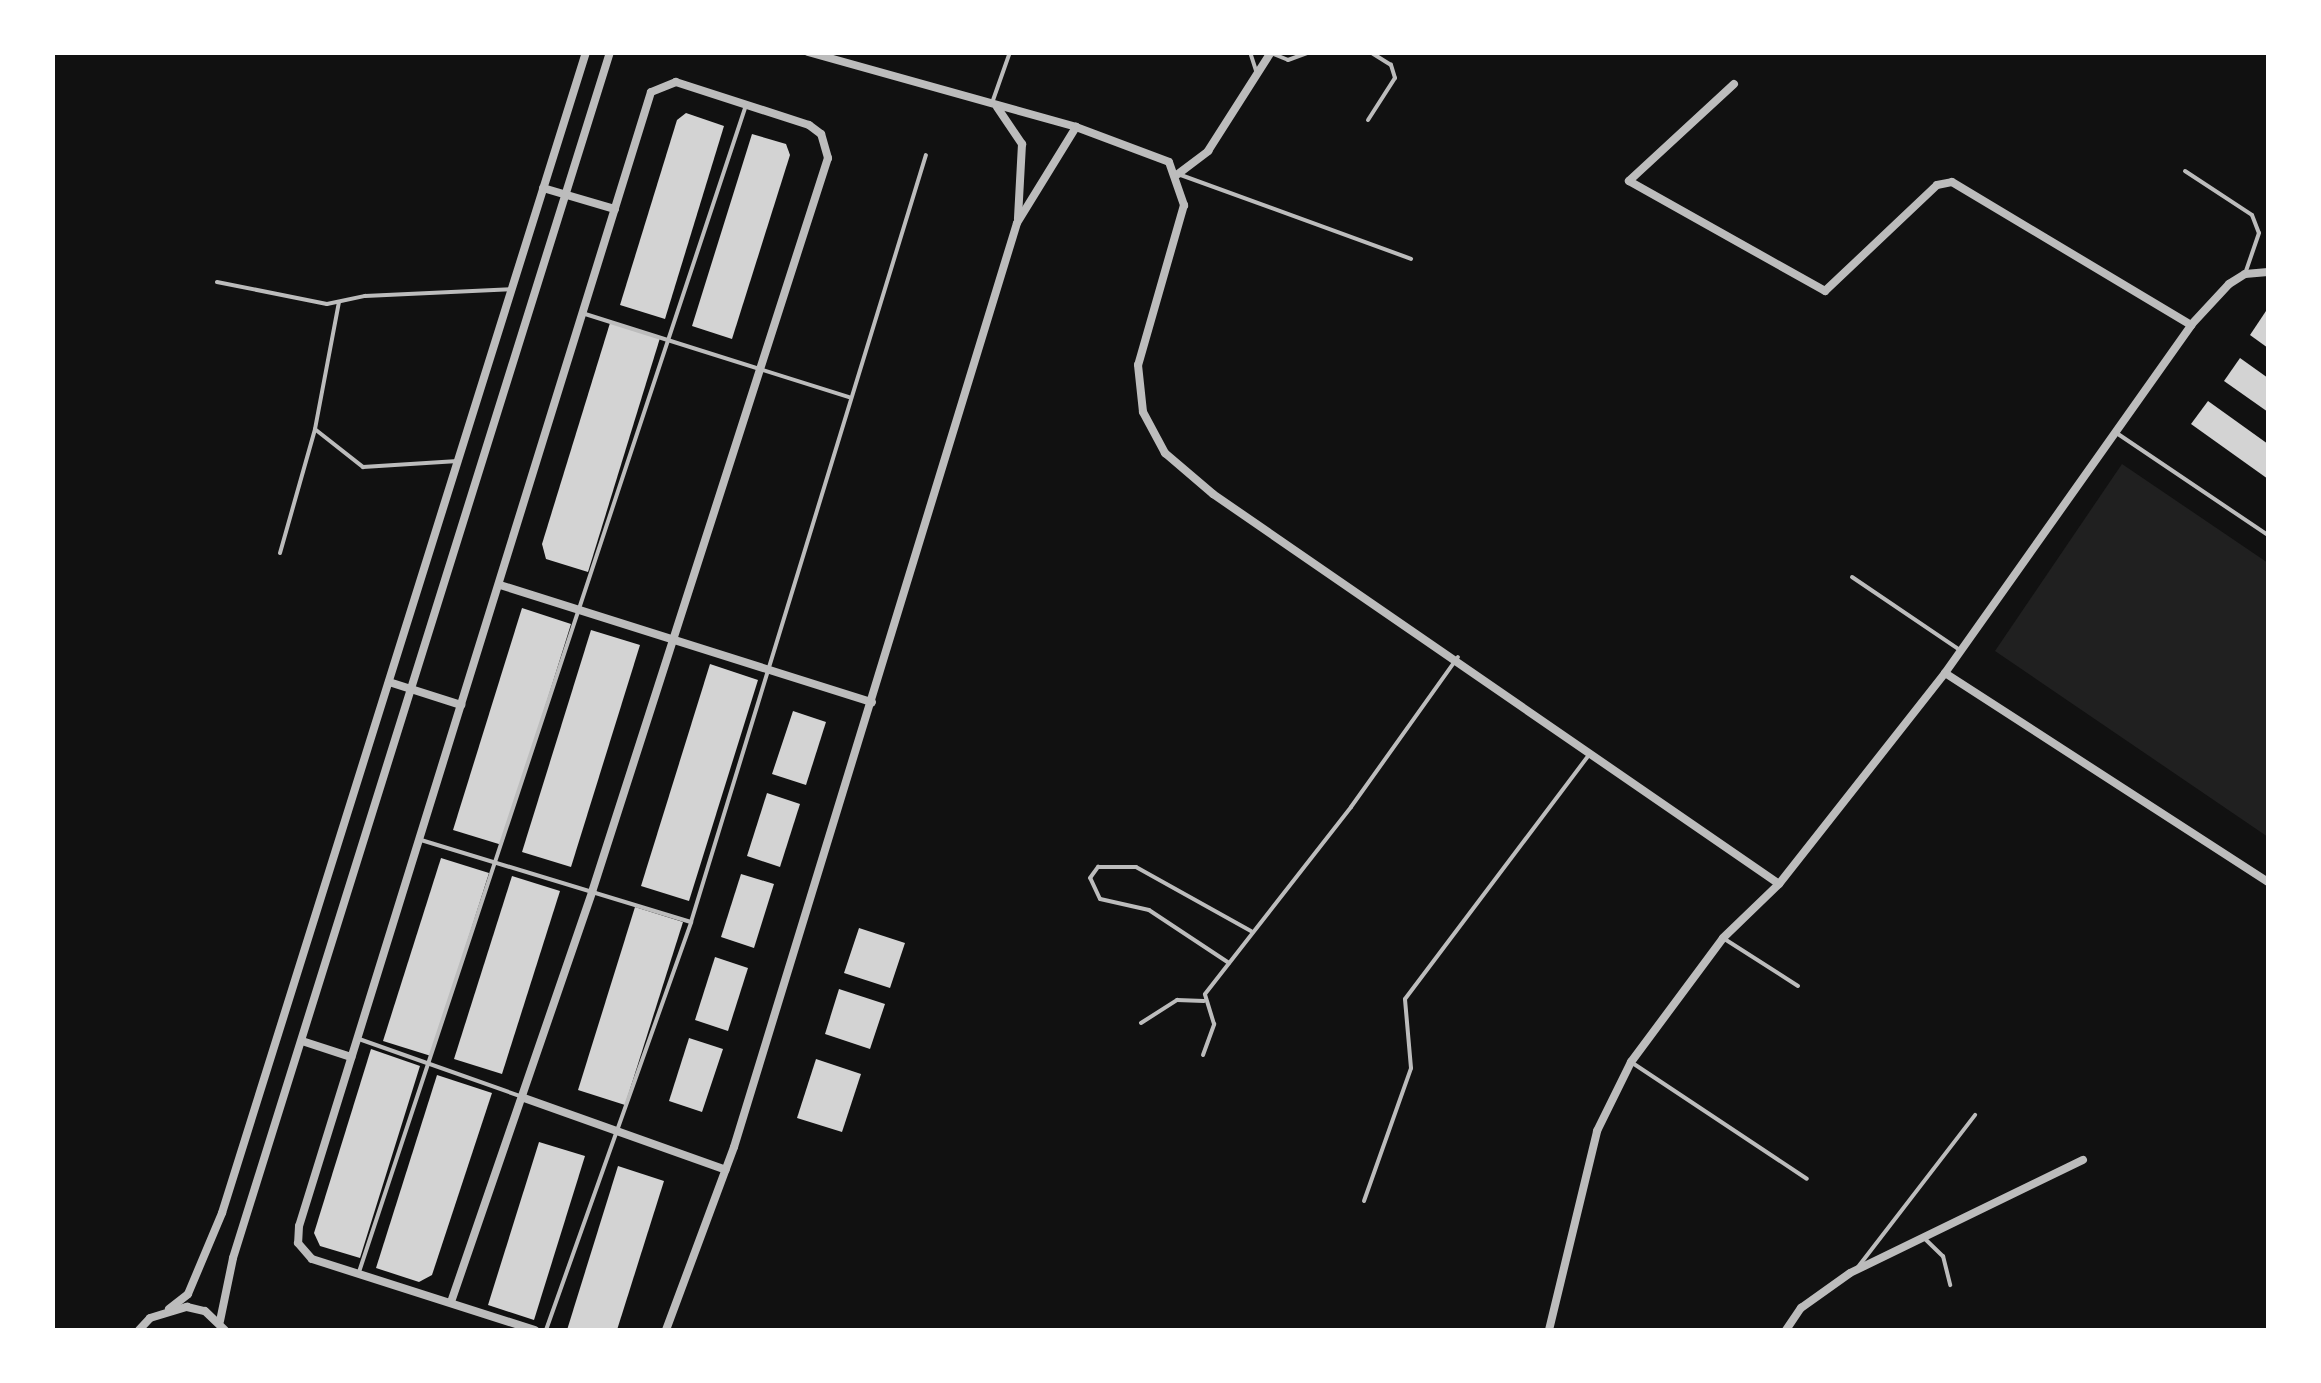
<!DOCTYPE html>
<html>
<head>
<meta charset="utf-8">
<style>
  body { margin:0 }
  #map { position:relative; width:2321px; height:1383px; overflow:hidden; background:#111; font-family:"Fira Sans",sans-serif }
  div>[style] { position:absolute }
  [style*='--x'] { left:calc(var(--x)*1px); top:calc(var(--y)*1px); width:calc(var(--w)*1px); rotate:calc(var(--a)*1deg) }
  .green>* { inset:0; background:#202020 }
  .building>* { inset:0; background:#d3d3d3 }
  .service>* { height:4px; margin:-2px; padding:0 2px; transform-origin:2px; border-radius:2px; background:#bcbcbc }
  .minor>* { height:8px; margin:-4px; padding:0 4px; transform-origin:4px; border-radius:4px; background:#bcbcbc }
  span { translate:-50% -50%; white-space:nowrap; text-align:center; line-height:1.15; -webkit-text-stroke:10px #fff; paint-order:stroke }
  .frame { position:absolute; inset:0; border:55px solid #fff; pointer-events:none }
</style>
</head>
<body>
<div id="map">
  <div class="green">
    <i style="clip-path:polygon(2122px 464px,2268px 563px,2268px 837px,1995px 651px)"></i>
  </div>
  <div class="building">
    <i style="clip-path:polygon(686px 113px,724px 126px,665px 319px,620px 305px,677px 120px)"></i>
    <i style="clip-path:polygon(752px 134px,786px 144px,790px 155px,732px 339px,692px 326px)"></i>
    <i style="clip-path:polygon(2268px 308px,2268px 348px,2250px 335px)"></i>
    <i style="clip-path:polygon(610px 323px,660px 338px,588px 572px,546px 559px,542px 544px)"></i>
    <i style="clip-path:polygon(2240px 358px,2268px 378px,2268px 412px,2224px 381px)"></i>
    <i style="clip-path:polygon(2208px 401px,2268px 444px,2268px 479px,2191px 424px)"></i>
    <i style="clip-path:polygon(522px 608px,571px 624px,502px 845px,453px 830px)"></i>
    <i style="clip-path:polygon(591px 630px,640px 645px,571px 867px,522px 852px)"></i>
    <i style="clip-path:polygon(710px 664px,758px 680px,689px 901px,641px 886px)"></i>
    <i style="clip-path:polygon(793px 711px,826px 722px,806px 785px,772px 774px)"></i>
    <i style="clip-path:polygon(767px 793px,800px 804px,780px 867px,747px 856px)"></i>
    <i style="clip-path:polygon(441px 858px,489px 873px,431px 1056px,383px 1041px)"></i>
    <i style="clip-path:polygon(741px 874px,774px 884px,754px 948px,721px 937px)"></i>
    <i style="clip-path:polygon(512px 876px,560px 891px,502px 1074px,454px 1059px)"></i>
    <i style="clip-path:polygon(635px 907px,683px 922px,625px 1105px,578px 1090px)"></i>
    <i style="clip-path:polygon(859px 928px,905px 943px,890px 988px,844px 973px)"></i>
    <i style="clip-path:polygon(715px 957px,748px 968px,728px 1031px,695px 1020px)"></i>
    <i style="clip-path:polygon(839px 989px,885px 1004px,870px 1049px,825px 1034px)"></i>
    <i style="clip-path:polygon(689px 1038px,723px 1049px,702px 1112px,669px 1101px)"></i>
    <i style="clip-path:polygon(371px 1049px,420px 1066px,360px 1258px,320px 1246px,314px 1233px)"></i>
    <i style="clip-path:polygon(816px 1059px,861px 1074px,842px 1132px,797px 1118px)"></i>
    <i style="clip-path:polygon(437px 1075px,492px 1093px,432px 1275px,419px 1282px,376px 1268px)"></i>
    <i style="clip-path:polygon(539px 1142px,585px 1156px,534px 1320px,488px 1305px)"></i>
    <i style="clip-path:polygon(618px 1166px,664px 1181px,617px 1330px,567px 1330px)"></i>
  </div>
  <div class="service">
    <i style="--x:1250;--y:52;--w:20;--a:72"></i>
    <i style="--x:1271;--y:53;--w:18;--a:22"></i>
    <i style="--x:1288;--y:60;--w:23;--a:-20"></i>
    <i style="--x:992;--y:103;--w:54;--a:-70.6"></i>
    <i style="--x:1368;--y:120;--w:50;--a:-57.3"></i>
    <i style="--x:1395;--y:78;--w:14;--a:-107"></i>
    <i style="--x:1391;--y:65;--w:25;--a:-148"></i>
    <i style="--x:2185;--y:171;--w:80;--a:33.3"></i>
    <i style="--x:2252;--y:215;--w:19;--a:69"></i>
    <i style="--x:2259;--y:233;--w:43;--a:108.9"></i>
    <i style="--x:1178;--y:174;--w:248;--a:20"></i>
    <i style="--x:217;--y:282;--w:112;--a:11.3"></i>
    <i style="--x:327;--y:304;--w:39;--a:-12"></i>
    <i style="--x:365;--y:296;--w:147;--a:-2.7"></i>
    <i style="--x:582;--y:313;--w:280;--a:17.5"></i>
    <i style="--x:316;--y:430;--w:60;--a:38.2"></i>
    <i style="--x:363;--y:467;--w:95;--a:-3.6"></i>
    <i style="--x:2118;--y:434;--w:181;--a:34"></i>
    <i style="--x:280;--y:553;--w:129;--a:-74.2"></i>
    <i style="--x:315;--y:429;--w:129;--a:-79.3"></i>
    <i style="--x:1852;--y:577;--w:130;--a:34.1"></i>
    <i style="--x:421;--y:840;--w:282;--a:16.9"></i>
    <i style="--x:1723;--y:938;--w:89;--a:32.6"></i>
    <i style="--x:1229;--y:963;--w:96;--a:-146.5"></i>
    <i style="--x:1149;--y:910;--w:50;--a:-167.3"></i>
    <i style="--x:1100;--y:899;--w:23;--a:-115"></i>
    <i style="--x:1090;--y:878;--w:14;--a:-54"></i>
    <i style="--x:1098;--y:867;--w:38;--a:0"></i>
    <i style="--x:1136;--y:867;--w:132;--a:29.1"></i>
    <i style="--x:1141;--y:1023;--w:43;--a:-32.6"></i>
    <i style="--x:1177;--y:1000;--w:27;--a:2"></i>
    <i style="--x:359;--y:1039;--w:171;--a:19.5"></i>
    <i style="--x:1203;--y:1055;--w:33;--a:-70"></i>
    <i style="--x:1214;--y:1024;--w:31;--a:-107"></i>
    <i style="--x:1205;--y:994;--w:237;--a:-52"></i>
    <i style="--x:1351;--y:807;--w:184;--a:-54.5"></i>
    <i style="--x:1631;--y:1062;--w:211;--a:33.6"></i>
    <i style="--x:1364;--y:1201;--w:141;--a:-70.5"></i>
    <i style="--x:1411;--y:1068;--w:69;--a:-95"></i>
    <i style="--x:1405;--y:999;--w:304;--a:-53"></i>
    <i style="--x:1923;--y:1237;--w:28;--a:44"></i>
    <i style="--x:1943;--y:1256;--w:30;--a:76"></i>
    <i style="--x:1858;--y:1267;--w:192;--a:-52.4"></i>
    <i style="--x:359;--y:1272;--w:1229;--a:-71.65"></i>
    <i style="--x:546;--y:1330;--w:433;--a:-70.4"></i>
    <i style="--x:691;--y:922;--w:802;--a:-72.97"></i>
  </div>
  <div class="minor">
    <i style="--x:808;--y:52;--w:278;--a:15.6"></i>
    <i style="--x:1076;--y:127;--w:99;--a:20.6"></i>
    <i style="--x:1169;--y:162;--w:46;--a:70.8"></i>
    <i style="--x:1184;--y:205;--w:166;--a:106"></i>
    <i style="--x:1138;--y:365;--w:47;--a:83.9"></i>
    <i style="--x:1143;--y:412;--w:47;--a:61.8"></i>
    <i style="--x:1165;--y:453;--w:63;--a:40.5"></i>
    <i style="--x:1213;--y:494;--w:687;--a:34.57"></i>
    <i style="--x:1734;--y:84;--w:143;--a:137.3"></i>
    <i style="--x:1629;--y:181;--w:225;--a:29.3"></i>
    <i style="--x:1825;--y:291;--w:154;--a:-43.4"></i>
    <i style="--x:1937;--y:185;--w:15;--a:-11"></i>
    <i style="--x:1952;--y:182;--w:279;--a:30.9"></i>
    <i style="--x:997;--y:107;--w:45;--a:56"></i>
    <i style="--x:1022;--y:144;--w:75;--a:93.1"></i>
    <i style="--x:1178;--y:174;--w:38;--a:-37"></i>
    <i style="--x:1208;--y:151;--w:117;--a:-57.5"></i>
    <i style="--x:543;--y:188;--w:75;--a:16.3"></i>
    <i style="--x:500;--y:585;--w:390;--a:17.5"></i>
    <i style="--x:1945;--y:673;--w:385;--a:32.9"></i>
    <i style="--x:389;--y:682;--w:76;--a:17.7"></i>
    <i style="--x:302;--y:1041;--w:52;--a:18.1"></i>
    <i style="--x:524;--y:1098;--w:214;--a:19.6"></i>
    <i style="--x:451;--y:1302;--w:434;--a:-71"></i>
    <i style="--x:592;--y:892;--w:771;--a:-72.18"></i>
    <i style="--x:828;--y:158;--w:25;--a:-106"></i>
    <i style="--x:821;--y:134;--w:15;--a:-143"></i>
    <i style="--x:809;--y:125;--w:140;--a:-162.1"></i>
    <i style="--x:676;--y:82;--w:27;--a:158"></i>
    <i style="--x:651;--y:92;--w:1187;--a:107.24"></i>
    <i style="--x:299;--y:1226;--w:17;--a:93"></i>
    <i style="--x:298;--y:1243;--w:21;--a:49"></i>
    <i style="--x:312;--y:1259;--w:234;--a:17.7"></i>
    <i style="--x:169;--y:1309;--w:24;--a:-38"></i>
    <i style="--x:188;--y:1294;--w:88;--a:-67.2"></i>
    <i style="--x:222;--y:1213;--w:1217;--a:-72.59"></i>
    <i style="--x:220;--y:1321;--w:64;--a:-78.3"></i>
    <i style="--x:233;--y:1258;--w:1264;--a:-72.64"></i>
    <i style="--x:139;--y:1330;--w:16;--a:-47"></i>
    <i style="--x:150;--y:1318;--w:39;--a:-17"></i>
    <i style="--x:187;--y:1307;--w:18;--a:13"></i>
    <i style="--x:205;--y:1311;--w:28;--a:44"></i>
    <i style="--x:666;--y:1330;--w:195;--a:-69.6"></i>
    <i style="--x:734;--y:1147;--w:966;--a:-72.97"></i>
    <i style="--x:1017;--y:223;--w:113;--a:-58.4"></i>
    <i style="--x:1549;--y:1330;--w:205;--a:-76.4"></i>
    <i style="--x:1597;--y:1131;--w:77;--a:-63.8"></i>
    <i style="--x:1631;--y:1062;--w:154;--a:-53.4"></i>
    <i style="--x:1723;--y:938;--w:78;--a:-44"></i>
    <i style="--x:1779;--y:884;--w:268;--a:-51.8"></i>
    <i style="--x:1945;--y:673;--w:426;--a:-54.7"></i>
    <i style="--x:2191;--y:325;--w:56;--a:-47.2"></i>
    <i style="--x:2229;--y:284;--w:19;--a:-32"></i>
    <i style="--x:2245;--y:274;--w:23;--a:-5"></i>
    <i style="--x:1786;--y:1330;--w:27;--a:-56"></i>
    <i style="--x:1801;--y:1308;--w:60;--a:-35.5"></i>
    <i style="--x:1850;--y:1273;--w:259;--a:-25.9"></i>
  </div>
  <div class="frame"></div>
</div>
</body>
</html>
